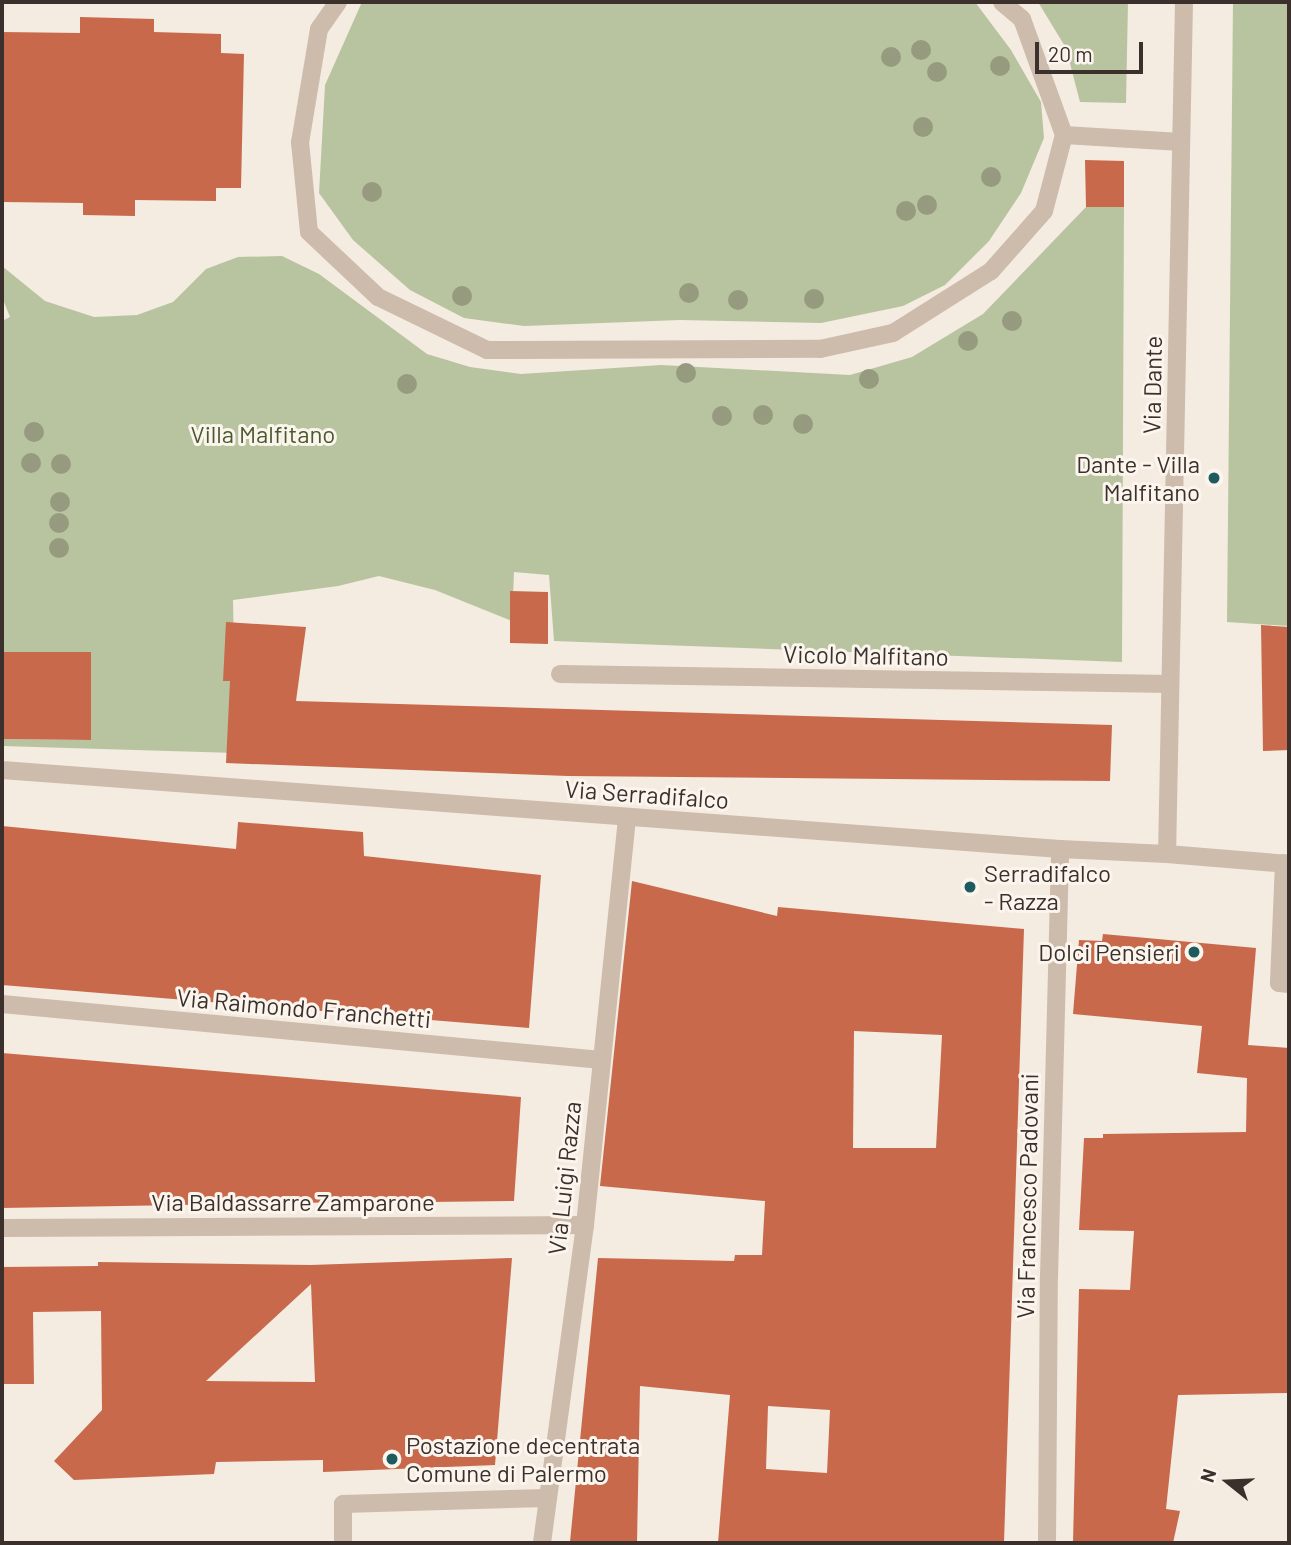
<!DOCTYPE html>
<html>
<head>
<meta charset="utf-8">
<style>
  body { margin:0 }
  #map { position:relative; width:1291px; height:1545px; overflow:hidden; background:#f4ebe1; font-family:Barlow,sans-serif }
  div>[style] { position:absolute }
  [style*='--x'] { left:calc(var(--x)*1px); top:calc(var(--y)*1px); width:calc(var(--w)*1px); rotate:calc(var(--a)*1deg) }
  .green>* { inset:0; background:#b8c4a0 }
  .building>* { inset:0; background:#c8694b }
  .minor>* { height:18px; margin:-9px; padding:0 9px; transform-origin:9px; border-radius:9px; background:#cdbbac }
  .tertiary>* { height:18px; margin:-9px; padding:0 9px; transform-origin:9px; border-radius:9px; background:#cdbbac }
  .trees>* { width:20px; height:20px; margin:-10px; border-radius:50%; background:#969b7f }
  .dots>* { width:19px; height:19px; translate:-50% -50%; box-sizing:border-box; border:4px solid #fbf5ee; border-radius:50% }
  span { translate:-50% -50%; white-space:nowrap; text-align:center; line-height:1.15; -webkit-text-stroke:6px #fbf5ee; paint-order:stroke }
  .street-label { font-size:24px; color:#3b302b }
  .park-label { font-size:24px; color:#4a5a2e }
  .poi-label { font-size:24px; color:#3b302b }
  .right { translate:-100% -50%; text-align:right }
  .left { translate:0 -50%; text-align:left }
  .frame { position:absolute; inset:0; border:4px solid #3b302b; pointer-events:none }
  .north { position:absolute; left:1193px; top:1447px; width:70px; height:70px; -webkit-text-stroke:5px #fbf5ee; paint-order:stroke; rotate:288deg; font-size:19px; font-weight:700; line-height:28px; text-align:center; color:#3b302b }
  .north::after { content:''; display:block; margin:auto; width:24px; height:32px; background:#3b302b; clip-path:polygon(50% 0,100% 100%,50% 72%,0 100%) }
  .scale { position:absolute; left:1035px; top:42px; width:108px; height:32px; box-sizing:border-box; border:4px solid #3b302b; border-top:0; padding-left:9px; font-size:21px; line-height:24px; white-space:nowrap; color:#3b302b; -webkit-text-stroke:5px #fbf5ee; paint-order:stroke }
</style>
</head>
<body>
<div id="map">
  <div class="green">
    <i style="clip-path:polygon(362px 2px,975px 2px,1011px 50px,1041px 102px,1044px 138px,1021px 193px,989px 241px,945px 285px,903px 306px,821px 323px,680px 320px,524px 326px,464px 318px,410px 290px,353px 240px,319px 193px,325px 85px)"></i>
    <i style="clip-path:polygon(1038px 2px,1128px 2px,1126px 103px,1080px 102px,1066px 48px)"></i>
    <i style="clip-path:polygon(1233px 2px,1289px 2px,1289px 626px,1227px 622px)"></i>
    <i style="clip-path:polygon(1086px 207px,1124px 207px,1122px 662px,554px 641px,549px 575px,514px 572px,512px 621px,435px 590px,379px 576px,338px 586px,233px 600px,236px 753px,2px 746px,2px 739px,91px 740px,91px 653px,2px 652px,2px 321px,10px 317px,2px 297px,2px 266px,45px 301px,94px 317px,137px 315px,173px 302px,206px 269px,238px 257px,282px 256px,319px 274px,427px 354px,470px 367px,521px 374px,661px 365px,850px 375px,912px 357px,983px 314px)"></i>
  </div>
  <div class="building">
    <i style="clip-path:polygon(80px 17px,154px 19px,154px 32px,221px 34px,221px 53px,244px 54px,241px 188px,216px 188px,216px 201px,135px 200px,135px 216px,83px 215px,83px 203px,2px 202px,2px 32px,80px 33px)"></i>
    <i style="clip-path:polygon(1085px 160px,1124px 161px,1124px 207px,1086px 207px)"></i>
    <i style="clip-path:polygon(510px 591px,548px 592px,548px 644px,510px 643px)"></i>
    <i style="clip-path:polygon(226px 622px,306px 627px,296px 701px,1112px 725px,1110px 781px,568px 776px,226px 763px,230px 681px,223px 681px)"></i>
    <i style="clip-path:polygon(1261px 625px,1289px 627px,1289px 750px,1263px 751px)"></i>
    <i style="clip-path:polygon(2px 652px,91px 652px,91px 740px,2px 739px)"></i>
    <i style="clip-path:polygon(238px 822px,363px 832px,364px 856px,541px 875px,529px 1028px,2px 985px,2px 826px,236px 849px)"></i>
    <i style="clip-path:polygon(evenodd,632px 881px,777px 916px,778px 907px,1024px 929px,1004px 1543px,718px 1543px,730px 1395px,640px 1386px,637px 1543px,570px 1542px,598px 1258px,734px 1261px,735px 1255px,762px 1255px,765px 1201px,600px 1186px,632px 881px,854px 1031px,942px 1035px,936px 1148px,853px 1148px,854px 1031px,632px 881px,768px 1406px,830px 1410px,827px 1473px,766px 1469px,768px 1406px)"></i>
    <i style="clip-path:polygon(1103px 934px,1256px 948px,1248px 1045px,1289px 1048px,1289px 1393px,1178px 1395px,1166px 1509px,1180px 1511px,1173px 1543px,1073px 1543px,1079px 1289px,1130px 1290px,1134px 1231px,1079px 1230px,1084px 1138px,1103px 1138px,1103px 1134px,1246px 1132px,1247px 1078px,1197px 1073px,1202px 1026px,1073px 1014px,1079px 940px,1102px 941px)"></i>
    <i style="clip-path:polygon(2px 1053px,521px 1097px,514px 1201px,429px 1202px,430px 1199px,356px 1197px,355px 1202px,2px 1208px)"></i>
    <i style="clip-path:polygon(evenodd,512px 1258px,495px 1465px,323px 1472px,323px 1460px,216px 1462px,214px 1474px,74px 1480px,54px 1461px,102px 1410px,101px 1311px,33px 1312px,34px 1384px,2px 1384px,2px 1267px,98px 1266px,98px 1262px,311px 1265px,512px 1258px,311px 1284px,315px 1382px,206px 1381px,311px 1284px)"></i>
  </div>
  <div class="minor">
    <i style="--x:338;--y:2;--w:33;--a:125"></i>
    <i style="--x:319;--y:29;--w:115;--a:99.5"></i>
    <i style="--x:300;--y:142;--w:90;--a:84.3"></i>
    <i style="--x:309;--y:232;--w:95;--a:43.3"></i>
    <i style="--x:378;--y:297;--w:121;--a:25.9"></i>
    <i style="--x:487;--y:350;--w:333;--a:-0.2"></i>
    <i style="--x:820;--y:349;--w:75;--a:-12.4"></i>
    <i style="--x:893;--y:333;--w:116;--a:-32.3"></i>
    <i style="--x:991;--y:271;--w:80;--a:-48.5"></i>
    <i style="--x:1044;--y:211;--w:79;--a:-75.3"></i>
    <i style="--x:1064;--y:135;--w:123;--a:-109.9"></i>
    <i style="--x:1022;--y:19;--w:26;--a:-140"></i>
    <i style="--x:1064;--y:135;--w:117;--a:3.4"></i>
    <i style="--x:560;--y:674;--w:610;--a:0.94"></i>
    <i style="--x:2;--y:770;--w:1061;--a:4.27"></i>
    <i style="--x:1060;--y:849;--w:107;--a:2.7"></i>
    <i style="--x:1284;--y:863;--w:120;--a:92.4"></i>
    <i style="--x:1279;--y:983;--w:10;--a:6"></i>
    <i style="--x:2;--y:1004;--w:602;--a:5.34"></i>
    <i style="--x:2;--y:1228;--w:583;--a:-0.29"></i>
    <i style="--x:343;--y:1543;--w:39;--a:-90"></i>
    <i style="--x:343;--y:1504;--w:205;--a:-1.7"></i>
    <i style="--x:542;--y:1543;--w:321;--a:-82.3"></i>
    <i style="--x:585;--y:1225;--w:410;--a:-84.1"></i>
    <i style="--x:1047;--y:1543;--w:266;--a:-89.6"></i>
    <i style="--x:1049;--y:1277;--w:428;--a:-88.5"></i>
  </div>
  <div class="tertiary">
    <i style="--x:1184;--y:2;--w:852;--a:91.14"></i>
    <i style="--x:1167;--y:854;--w:122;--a:4.7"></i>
  </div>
  <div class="trees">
    <i style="left:921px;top:50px"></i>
    <i style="left:891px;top:57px"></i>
    <i style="left:1000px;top:66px"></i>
    <i style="left:937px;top:72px"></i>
    <i style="left:923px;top:127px"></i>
    <i style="left:991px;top:177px"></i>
    <i style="left:372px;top:192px"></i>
    <i style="left:927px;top:205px"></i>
    <i style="left:906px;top:211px"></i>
    <i style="left:689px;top:293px"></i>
    <i style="left:462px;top:296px"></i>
    <i style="left:814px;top:299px"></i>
    <i style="left:738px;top:300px"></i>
    <i style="left:1012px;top:321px"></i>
    <i style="left:968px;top:341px"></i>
    <i style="left:686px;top:373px"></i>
    <i style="left:869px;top:379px"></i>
    <i style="left:407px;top:384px"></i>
    <i style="left:763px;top:415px"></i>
    <i style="left:722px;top:416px"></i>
    <i style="left:803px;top:424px"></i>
    <i style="left:34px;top:432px"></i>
    <i style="left:31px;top:463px"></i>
    <i style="left:61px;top:464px"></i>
    <i style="left:60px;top:502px"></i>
    <i style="left:59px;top:523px"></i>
    <i style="left:59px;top:548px"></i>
  </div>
  <div class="dots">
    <i style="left:1214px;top:478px;background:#1f5a5e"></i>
    <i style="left:970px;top:887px;background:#1f5a5e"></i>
    <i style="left:1194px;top:952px;background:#1f5a5e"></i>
    <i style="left:392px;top:1459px;background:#1f5a5e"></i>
  </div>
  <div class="street-label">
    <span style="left:1152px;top:385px;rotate:-89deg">Via Dante</span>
    <span style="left:866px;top:655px;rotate:1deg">Vicolo Malfitano</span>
    <span style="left:647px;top:794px;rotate:4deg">Via Serradifalco</span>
    <span style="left:304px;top:1008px;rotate:5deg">Via Raimondo Franchetti</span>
    <span style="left:564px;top:1178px;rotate:-84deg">Via Luigi Razza</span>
    <span style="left:1027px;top:1196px;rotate:-89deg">Via Francesco Padovani</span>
    <span style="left:293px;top:1202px">Via Baldassarre Zamparone</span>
  </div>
  <div class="park-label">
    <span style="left:263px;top:434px">Villa Malfitano</span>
  </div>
  <div class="poi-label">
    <span class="right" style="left:1200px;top:478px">Dante - Villa<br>Malfitano</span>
    <span class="left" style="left:984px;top:887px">Serradifalco<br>- Razza</span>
    <span class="right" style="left:1180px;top:952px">Dolci Pensieri</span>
    <span class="left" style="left:406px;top:1459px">Postazione decentrata<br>Comune di Palermo</span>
  </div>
  <div class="frame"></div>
  <div class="north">N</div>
  <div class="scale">20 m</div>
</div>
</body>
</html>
